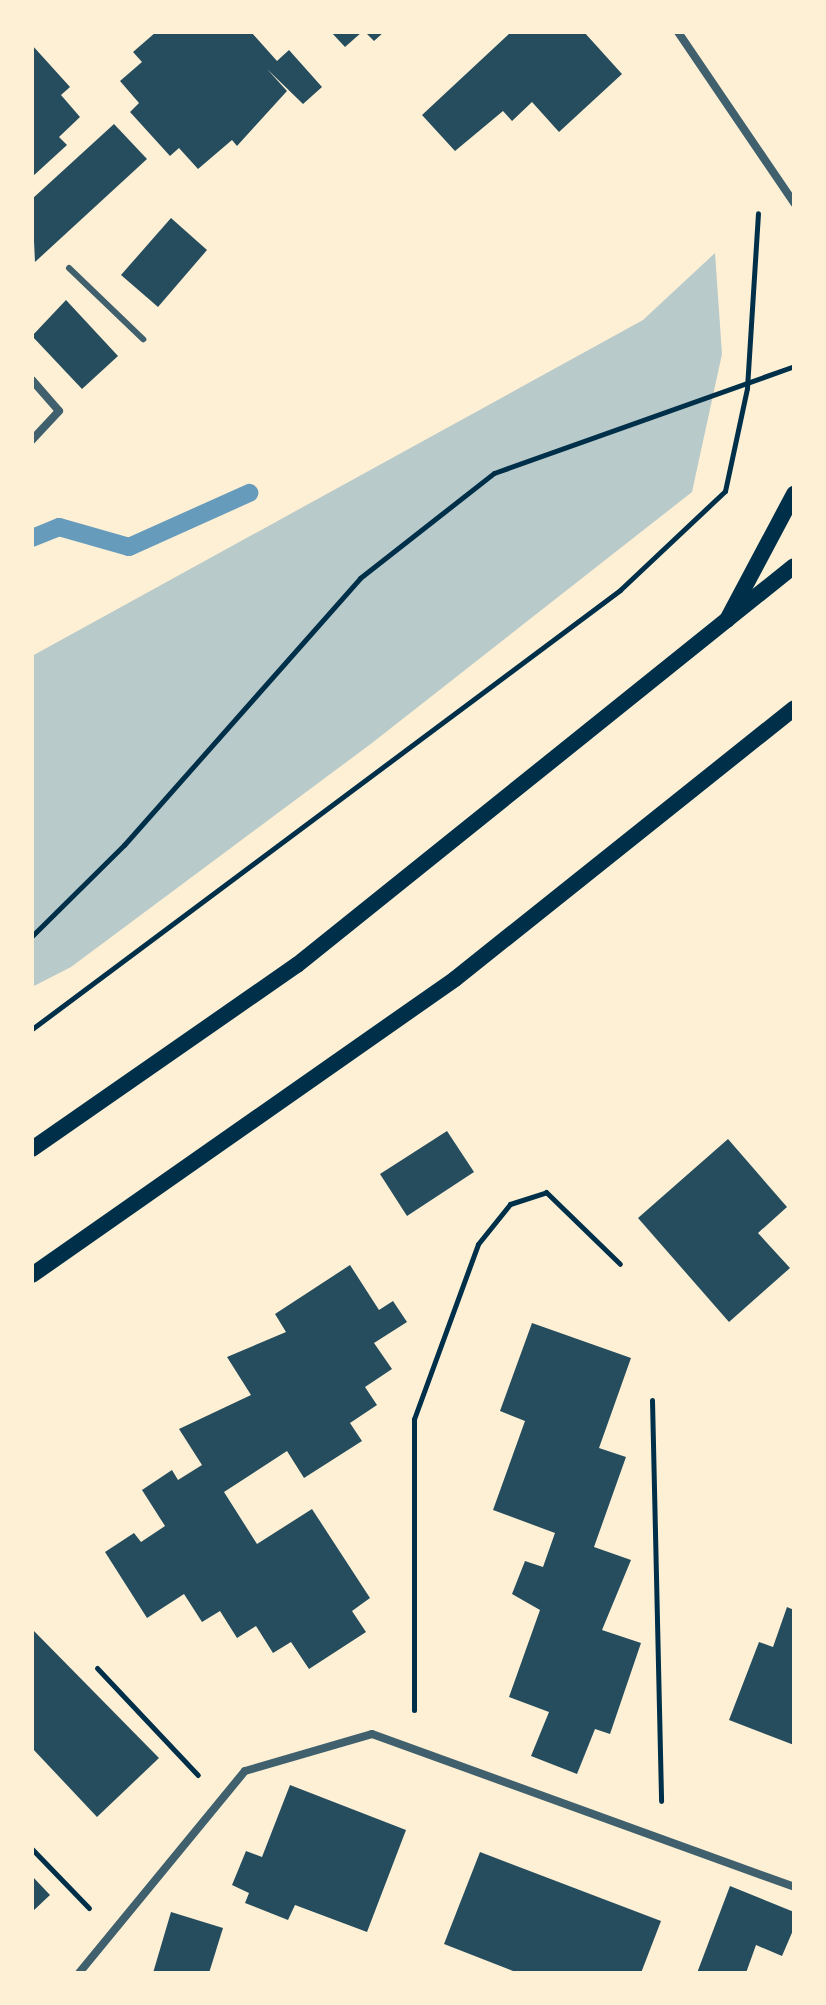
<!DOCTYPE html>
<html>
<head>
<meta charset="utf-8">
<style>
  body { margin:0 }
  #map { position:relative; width:826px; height:2005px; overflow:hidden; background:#fdf0d5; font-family:"Crimson Pro",serif }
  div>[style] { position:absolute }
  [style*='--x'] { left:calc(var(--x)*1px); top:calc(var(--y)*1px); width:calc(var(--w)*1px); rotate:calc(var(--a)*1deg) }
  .green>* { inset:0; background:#b9caca }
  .stream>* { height:18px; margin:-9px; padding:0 9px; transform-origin:9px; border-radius:9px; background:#669bbc }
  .building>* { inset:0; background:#264d5e }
  .path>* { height:5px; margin:-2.5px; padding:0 2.5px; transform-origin:2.5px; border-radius:2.5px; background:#003049 }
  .service>* { height:6px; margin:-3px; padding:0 3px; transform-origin:3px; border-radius:3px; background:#3f606c }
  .minor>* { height:8px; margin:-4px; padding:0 4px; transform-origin:4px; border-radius:4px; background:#3f606c }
  .secondary>* { height:16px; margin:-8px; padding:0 8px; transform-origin:8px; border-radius:8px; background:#003049 }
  span { translate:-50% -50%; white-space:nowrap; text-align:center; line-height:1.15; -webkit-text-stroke:6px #fdf0d5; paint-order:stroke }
  .frame { position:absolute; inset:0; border:34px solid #fdf0d5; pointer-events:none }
</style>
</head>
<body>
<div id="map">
  <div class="green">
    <i style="clip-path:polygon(715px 253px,722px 354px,692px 492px,372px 743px,71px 967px,32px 987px,32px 656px,643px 320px)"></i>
  </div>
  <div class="stream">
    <i style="--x:32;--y:538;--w:29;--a:-22"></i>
    <i style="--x:59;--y:527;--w:73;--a:15.9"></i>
    <i style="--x:129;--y:547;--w:132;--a:-24.2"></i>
  </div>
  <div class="building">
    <i style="clip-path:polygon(156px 32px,251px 32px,277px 61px,289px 50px,322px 87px,303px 104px,267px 69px,287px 91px,237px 146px,232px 140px,198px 169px,179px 148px,170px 156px,130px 112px,139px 103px,120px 81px,142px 62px,133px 52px)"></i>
    <i style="clip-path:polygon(331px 32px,362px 32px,345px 47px)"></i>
    <i style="clip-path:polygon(365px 32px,384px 32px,374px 41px)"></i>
    <i style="clip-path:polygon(511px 32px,584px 32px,622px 74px,559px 132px,532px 102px,512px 121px,503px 111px,455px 151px,422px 115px)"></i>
    <i style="clip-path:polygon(32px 45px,70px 87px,61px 95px,80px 117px,59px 137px,67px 145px,32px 177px)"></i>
    <i style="clip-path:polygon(114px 124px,147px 159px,35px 262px,32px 199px)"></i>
    <i style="clip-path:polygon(171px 218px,207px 250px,158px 307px,121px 275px)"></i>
    <i style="clip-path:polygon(66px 300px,118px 356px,82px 389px,32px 336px)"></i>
    <i style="clip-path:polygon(447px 1131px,474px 1172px,407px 1216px,380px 1174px)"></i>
    <i style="clip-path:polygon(728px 1139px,787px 1207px,758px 1233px,790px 1268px,729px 1322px,638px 1218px)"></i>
    <i style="clip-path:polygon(350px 1265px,379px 1310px,393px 1301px,407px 1322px,374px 1343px,392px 1369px,365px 1387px,377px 1405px,350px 1423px,362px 1441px,304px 1478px,287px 1451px,224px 1492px,257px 1544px,312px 1509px,370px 1598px,352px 1611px,366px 1632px,309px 1669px,291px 1642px,273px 1653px,256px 1626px,237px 1638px,220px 1611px,202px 1622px,184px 1594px,147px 1618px,105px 1552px,134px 1533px,141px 1542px,165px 1526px,142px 1490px,172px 1470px,178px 1480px,202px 1465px,179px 1429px,251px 1395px,227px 1357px,286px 1332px,275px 1314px)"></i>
    <i style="clip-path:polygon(532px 1323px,631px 1358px,599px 1448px,626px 1457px,594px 1547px,631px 1560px,602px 1630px,641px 1643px,610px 1734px,595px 1729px,577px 1774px,531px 1756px,549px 1712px,509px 1697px,540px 1610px,512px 1594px,525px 1561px,543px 1567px,555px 1533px,493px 1510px,525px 1421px,500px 1411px)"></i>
    <i style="clip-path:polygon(787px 1607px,794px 1610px,794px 1745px,729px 1720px,759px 1642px,773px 1647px)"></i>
    <i style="clip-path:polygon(32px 1629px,159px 1758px,97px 1817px,32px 1748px)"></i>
    <i style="clip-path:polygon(290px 1785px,406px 1830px,367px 1932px,295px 1905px,288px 1920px,245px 1903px,249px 1893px,232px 1885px,246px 1851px,262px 1857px)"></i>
    <i style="clip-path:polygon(480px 1852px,661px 1921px,641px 1973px,518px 1973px,444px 1944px)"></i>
    <i style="clip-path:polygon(32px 1876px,50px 1895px,32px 1912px)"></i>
    <i style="clip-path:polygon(730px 1886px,794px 1912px,794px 1928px,782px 1956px,756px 1945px,746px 1973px,697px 1973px)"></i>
    <i style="clip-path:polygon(171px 1912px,223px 1928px,209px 1973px,153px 1973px)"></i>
  </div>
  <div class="path">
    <i style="--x:32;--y:936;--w:129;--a:-44.7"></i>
    <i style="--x:124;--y:845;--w:356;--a:-48.5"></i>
    <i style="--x:360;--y:578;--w:170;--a:-38.1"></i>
    <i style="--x:494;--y:473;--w:319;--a:-19.6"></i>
    <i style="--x:32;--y:1029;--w:734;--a:-36.74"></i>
    <i style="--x:620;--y:590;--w:144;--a:-43.3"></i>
    <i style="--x:725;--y:491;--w:105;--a:-77.9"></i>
    <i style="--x:747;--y:388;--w:175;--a:-86.4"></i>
    <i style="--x:652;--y:1400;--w:401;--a:88.7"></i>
    <i style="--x:97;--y:1668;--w:147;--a:46.7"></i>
    <i style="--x:414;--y:1710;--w:291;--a:-90"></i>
    <i style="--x:414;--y:1419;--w:186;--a:-69.9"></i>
    <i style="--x:478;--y:1244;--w:51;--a:-51.3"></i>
    <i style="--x:510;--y:1204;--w:38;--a:-18"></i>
    <i style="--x:546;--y:1192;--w:103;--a:44.2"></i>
    <i style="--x:32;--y:1849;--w:82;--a:46"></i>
  </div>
  <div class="service">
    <i style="--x:69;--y:268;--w:103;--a:43.8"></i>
  </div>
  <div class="minor">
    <i style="--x:678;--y:32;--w:207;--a:55.8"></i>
    <i style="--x:32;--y:380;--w:41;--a:48.9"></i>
    <i style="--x:59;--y:411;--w:40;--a:133"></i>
    <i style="--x:79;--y:1973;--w:261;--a:-50.6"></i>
    <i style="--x:245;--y:1771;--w:132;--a:-16.2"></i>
    <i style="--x:372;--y:1734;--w:449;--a:19.9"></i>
  </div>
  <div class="secondary">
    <i style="--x:727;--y:620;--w:143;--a:-62"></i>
    <i style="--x:32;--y:1149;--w:323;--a:-34.8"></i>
    <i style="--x:297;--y:965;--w:637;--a:-38.76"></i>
    <i style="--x:32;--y:1275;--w:516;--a:-34.98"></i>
    <i style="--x:455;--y:979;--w:434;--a:-38.6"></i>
  </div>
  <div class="frame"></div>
</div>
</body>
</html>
